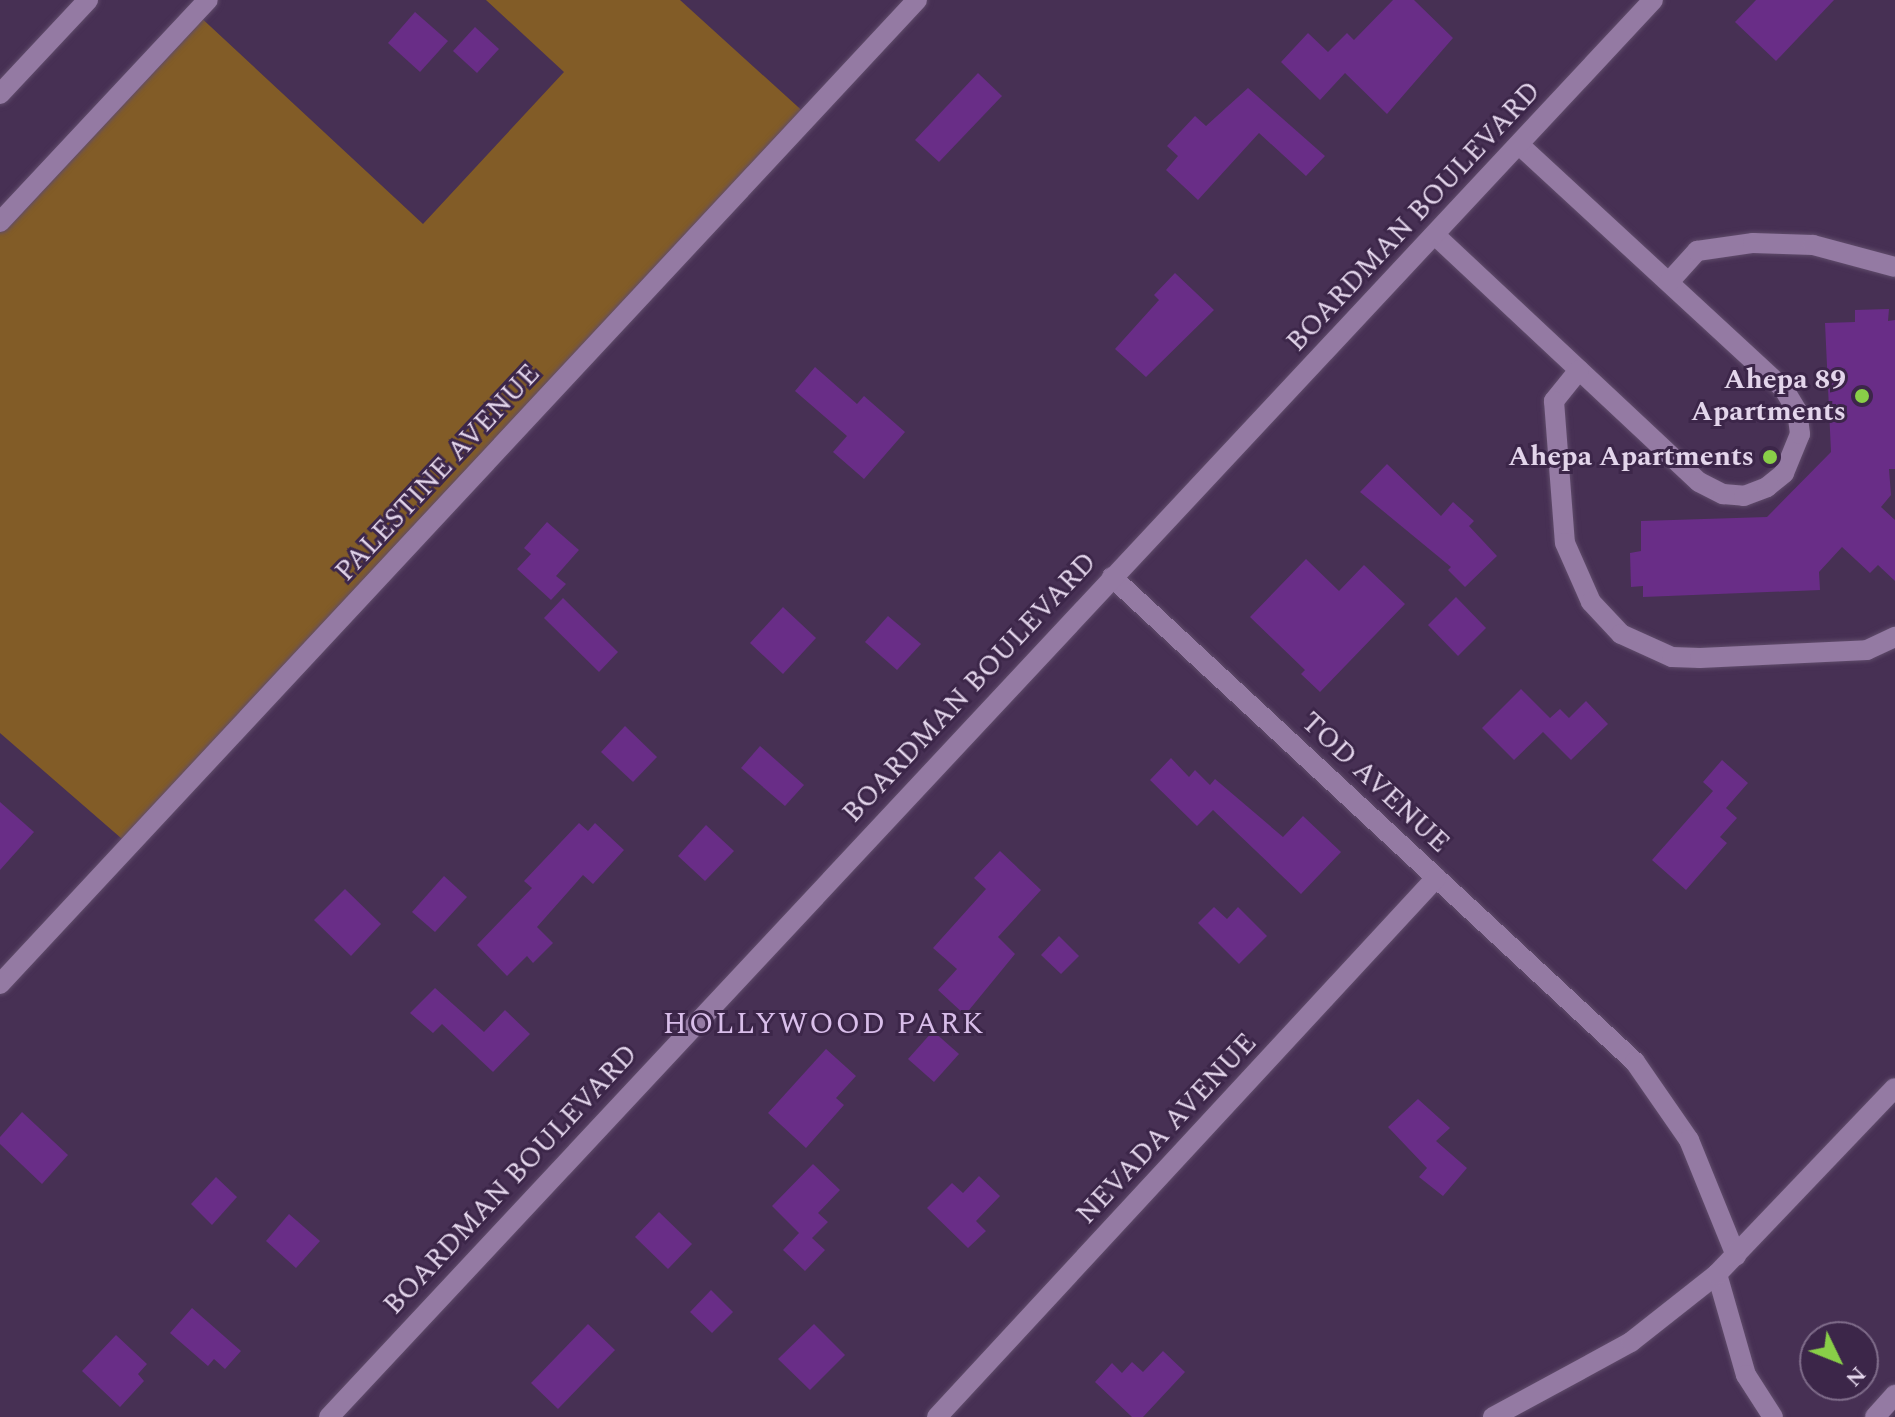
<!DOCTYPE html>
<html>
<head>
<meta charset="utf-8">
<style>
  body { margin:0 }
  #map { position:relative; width:1895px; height:1417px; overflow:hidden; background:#473054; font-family:Spectral,serif }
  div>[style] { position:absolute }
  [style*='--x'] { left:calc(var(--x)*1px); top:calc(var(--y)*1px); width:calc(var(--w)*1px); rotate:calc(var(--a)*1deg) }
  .green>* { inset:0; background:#825c27 }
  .building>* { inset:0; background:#692d87 }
  .roads { filter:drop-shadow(0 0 2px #604c6b) drop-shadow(0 0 2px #604c6b) }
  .minor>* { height:20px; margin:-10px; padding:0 10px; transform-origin:10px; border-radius:10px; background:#947aa3 }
  .dots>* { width:22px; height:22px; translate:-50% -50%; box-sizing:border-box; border:4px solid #3c2649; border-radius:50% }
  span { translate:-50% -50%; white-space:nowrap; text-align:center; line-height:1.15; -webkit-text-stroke:6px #3c2649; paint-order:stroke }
  .street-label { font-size:28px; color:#e3d5eb }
  .poi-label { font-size:28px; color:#e3d5eb; font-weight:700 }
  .right { translate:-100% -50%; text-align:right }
  .neighbourhood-label { font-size:30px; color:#d9beea; letter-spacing:2px }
  .north { position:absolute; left:1799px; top:1321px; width:80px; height:80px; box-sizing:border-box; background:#3c2649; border:2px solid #7f6c8a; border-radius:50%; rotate:133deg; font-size:22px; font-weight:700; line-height:32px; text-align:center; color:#e3d5eb }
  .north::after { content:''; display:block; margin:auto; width:28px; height:36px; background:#89cf48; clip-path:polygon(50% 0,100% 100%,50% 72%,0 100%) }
</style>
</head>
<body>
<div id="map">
  <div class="green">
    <i style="clip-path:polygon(486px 0,680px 0,808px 116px,129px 845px,0 733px,0 216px,196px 13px,423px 224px,564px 72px)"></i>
  </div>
  <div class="building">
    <i style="clip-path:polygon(1393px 0,1414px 0,1453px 38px,1387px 114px,1345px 73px,1320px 100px,1281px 62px,1308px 33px,1328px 52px,1347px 33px,1354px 40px)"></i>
    <i style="clip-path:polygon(1756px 0,1834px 0,1776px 61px,1735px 22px)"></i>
    <i style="clip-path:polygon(415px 12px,448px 41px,420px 72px,388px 43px)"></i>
    <i style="clip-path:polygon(475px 27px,499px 49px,477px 73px,453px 51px)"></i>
    <i style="clip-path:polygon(978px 73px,1002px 96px,939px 162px,915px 140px)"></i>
    <i style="clip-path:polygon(1248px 88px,1325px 156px,1306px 176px,1259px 133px,1198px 200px,1166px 170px,1178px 156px,1167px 146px,1195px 116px,1206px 126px)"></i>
    <i style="clip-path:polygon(1175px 273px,1214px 310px,1146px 377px,1115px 349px,1159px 300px,1154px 295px)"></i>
    <i style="clip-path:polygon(1889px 309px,1888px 321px,1895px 320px,1895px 469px,1889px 469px,1891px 495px,1881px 507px,1895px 520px,1895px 581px,1878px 565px,1870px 573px,1842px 547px,1819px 572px,1820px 590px,1643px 597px,1643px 586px,1631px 587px,1630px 553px,1641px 551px,1641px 521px,1767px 517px,1831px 452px,1825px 323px,1855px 322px,1855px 310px)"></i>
    <i style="clip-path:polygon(815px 367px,857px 404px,864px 396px,905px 432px,864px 479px,833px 452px,847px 436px,795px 391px)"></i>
    <i style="clip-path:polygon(1387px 464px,1441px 516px,1453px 502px,1474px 521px,1469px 526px,1497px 556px,1465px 587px,1448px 570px,1451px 567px,1360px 492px)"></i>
    <i style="clip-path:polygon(547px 522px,579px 550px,556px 576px,566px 584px,551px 600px,517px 569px,531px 554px,524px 548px)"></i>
    <i style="clip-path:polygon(1306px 559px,1339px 591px,1364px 565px,1405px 604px,1320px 692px,1301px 674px,1305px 670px,1250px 617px)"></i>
    <i style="clip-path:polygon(1456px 597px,1486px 628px,1458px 656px,1428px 625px)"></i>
    <i style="clip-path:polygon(563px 598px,618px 652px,599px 672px,544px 618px)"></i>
    <i style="clip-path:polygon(783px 607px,816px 638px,783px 674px,750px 643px)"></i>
    <i style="clip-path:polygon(888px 616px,921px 644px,897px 670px,865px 642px)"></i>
    <i style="clip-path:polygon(1521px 689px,1550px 718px,1560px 709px,1569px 718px,1586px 701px,1608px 724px,1571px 760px,1543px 732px,1514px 760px,1482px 728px)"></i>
    <i style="clip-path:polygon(625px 726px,657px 757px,633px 782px,601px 752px)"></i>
    <i style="clip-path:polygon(760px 746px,804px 785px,785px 806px,741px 768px)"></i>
    <i style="clip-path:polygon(1171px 758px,1189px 777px,1195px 770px,1210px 785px,1215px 779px,1283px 837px,1303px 816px,1341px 852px,1301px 894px,1213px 810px,1197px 826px,1150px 780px)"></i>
    <i style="clip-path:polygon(1722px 760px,1748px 783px,1726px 808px,1737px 818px,1720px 837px,1727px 843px,1686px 890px,1652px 860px,1713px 791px,1703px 782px)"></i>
    <i style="clip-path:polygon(0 802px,34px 832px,0 870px)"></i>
    <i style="clip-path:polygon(579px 823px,588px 831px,595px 823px,624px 850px,593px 884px,583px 875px,537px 927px,553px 943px,533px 963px,527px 956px,507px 976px,477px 945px,532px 888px,524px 881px)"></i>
    <i style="clip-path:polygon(706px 825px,734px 851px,705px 881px,678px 856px)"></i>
    <i style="clip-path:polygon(1000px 851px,1041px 890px,998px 937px,1015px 954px,965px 1015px,938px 990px,957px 969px,933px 948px,986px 889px,974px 878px)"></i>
    <i style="clip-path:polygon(444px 876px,467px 897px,435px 932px,412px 912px)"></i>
    <i style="clip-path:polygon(345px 889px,381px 924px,351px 956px,314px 920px)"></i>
    <i style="clip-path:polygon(1214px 907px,1227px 919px,1238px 907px,1267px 936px,1239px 964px,1198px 923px)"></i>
    <i style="clip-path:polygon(1059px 936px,1079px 956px,1061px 974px,1041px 955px)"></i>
    <i style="clip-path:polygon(435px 988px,484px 1032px,505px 1010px,530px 1034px,493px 1072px,442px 1024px,433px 1033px,410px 1013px)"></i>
    <i style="clip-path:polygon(933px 1031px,959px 1054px,934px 1082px,908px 1059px)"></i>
    <i style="clip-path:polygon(826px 1049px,856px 1076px,836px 1098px,844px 1105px,806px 1148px,768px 1113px)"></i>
    <i style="clip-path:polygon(1418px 1099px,1450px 1128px,1436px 1141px,1467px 1168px,1443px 1196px,1419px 1177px,1427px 1168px,1388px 1127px)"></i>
    <i style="clip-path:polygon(22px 1112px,68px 1155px,42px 1184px,0 1144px,0 1137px)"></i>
    <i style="clip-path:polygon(813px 1164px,840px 1190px,818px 1213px,828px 1222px,812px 1238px,825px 1250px,805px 1271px,783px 1250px,799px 1233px,772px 1206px)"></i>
    <i style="clip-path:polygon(979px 1176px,1000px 1196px,976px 1221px,986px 1231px,968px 1248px,927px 1208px,952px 1183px,963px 1193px)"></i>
    <i style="clip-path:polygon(216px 1177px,237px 1197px,212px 1225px,191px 1204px)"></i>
    <i style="clip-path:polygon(659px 1212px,692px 1244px,668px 1269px,635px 1237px)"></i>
    <i style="clip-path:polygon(289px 1214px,320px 1241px,296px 1268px,266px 1241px)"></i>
    <i style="clip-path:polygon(711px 1290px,733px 1312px,712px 1333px,690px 1312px)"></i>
    <i style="clip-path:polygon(192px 1308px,241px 1351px,225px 1369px,214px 1359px,208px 1366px,170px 1333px)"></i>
    <i style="clip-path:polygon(588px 1324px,615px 1350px,558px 1409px,531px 1383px)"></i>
    <i style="clip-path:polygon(814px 1324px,845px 1355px,810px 1390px,778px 1359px)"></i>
    <i style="clip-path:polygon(116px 1335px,147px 1364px,138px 1374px,144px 1381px,120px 1407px,82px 1371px)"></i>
    <i style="clip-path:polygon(1163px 1351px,1185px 1372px,1143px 1417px,1132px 1417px,1095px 1382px,1112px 1363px,1122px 1373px,1132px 1362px,1143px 1372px)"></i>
  </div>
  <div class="roads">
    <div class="minor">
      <i style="--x:0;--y:94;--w:129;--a:-46.9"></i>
      <i style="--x:0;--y:222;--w:304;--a:-46.9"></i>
      <i style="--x:1436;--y:236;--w:360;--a:43.1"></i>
      <i style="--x:1699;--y:482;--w:27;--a:27"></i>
      <i style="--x:1723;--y:494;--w:21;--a:5"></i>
      <i style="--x:1744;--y:496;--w:25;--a:-21"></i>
      <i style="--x:1767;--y:487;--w:22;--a:-39"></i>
      <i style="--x:1784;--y:473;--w:42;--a:-67.7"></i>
      <i style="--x:1800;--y:434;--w:23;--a:-97"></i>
      <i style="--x:1797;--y:411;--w:26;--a:-121"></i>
      <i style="--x:1784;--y:389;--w:359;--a:-137.3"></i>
      <i style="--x:1669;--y:282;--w:42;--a:-47.9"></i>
      <i style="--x:1697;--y:251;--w:57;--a:-8.1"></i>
      <i style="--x:1753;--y:243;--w:60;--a:1.9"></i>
      <i style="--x:1813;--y:245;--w:85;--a:15"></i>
      <i style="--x:1579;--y:370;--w:40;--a:129"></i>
      <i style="--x:1554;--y:401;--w:142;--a:85.6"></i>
      <i style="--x:1565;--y:543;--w:64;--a:66.2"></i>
      <i style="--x:1591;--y:602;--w:44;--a:46.8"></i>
      <i style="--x:1621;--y:634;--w:56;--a:24.3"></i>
      <i style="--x:1672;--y:657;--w:28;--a:2"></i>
      <i style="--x:1700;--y:658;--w:167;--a:-2.7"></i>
      <i style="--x:1867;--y:650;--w:31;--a:-25"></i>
      <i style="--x:1112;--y:577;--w:713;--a:42.84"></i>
      <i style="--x:1635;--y:1062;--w:95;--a:55.3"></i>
      <i style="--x:1689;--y:1140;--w:125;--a:67.9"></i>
      <i style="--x:0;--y:984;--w:1345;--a:-47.02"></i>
      <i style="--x:1717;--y:1274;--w:105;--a:74"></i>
      <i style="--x:1746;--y:1375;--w:50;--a:57.3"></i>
      <i style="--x:329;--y:1417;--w:1939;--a:-46.94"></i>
      <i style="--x:937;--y:1417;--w:735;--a:-47.21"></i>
      <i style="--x:1493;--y:1417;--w:157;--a:-28.5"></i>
      <i style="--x:1631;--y:1342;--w:110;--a:-38.3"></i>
      <i style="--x:1717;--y:1274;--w:257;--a:-46.3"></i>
      <i style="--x:1875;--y:1417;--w:30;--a:-48"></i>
    </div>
  </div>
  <div class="dots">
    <i style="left:1862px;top:396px;background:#89cf48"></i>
    <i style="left:1770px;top:457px;background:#89cf48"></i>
  </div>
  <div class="street-label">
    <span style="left:1414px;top:217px;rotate:-47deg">BOARDMAN BOULEVARD</span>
    <span style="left:438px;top:473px;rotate:-47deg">PALESTINE AVENUE</span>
    <span style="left:970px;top:688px;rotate:-47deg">BOARDMAN BOULEVARD</span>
    <span style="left:1375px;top:783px;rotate:43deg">TOD AVENUE</span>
    <span style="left:1167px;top:1129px;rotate:-47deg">NEVADA AVENUE</span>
    <span style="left:511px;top:1180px;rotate:-47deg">BOARDMAN BOULEVARD</span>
  </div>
  <div class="poi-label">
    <span class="right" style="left:1846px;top:396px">Ahepa 89<br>Apartments</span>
    <span class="right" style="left:1754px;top:457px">Ahepa Apartments</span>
  </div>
  <div class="neighbourhood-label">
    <span style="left:824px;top:1024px">HOLLYWOOD PARK</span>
  </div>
  <div class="north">N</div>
</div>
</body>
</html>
